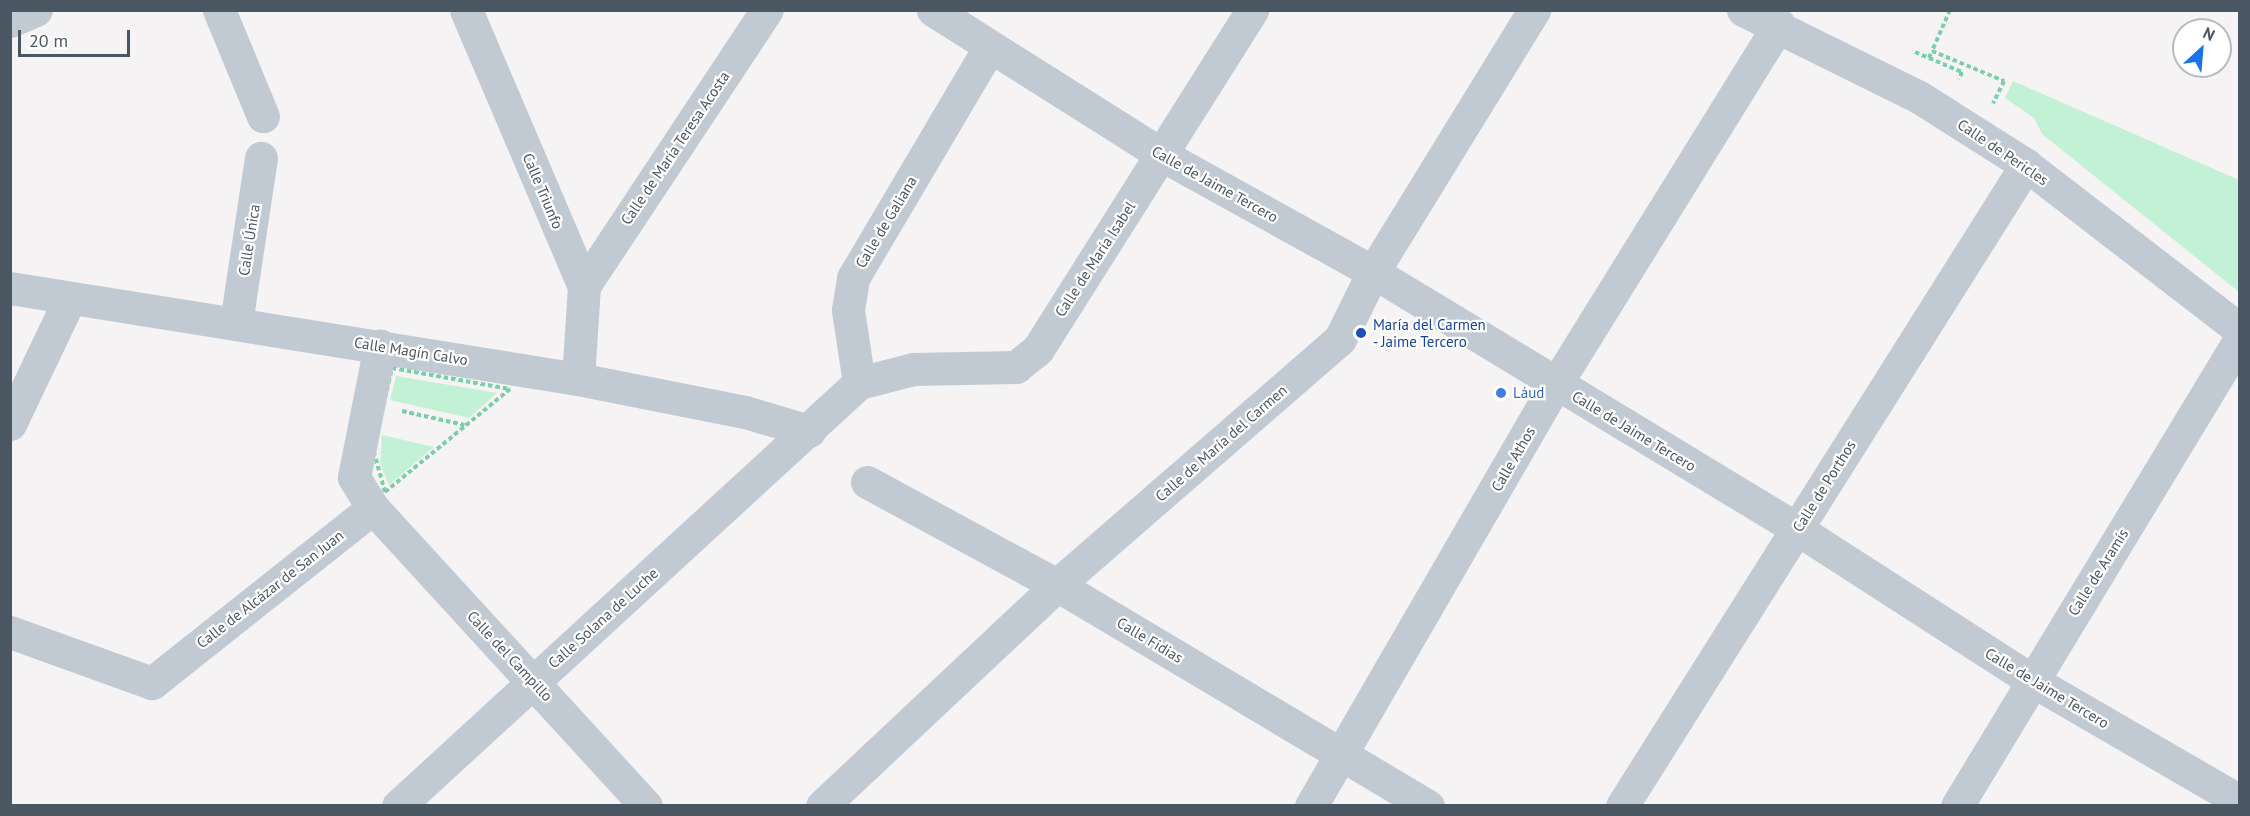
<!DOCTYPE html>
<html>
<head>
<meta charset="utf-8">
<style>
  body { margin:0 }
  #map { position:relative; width:2250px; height:816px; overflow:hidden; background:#f5f3f3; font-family:"PT Sans",sans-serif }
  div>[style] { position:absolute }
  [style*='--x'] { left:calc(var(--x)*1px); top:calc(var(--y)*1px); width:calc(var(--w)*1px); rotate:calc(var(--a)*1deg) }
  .green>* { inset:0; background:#c3f1d5 }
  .path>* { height:4px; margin-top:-2px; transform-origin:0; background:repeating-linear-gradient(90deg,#7ad0a6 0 4.5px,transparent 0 7.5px) }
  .minor>* { height:33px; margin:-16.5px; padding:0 16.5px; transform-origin:16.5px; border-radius:16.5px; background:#c1cad2 }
  .dots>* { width:16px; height:16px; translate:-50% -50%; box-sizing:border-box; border:3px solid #fff; border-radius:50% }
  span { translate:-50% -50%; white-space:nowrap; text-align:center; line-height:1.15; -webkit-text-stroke:4.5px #fff; paint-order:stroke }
  .street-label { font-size:15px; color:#4a5661 }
  .transit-label { font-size:15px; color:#164399 }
  .left { translate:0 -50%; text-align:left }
  .shop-label { font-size:15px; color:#366cbe }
  .frame { position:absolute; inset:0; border:12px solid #4a5661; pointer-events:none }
  .north { position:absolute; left:2172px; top:18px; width:60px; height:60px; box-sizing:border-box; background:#fff; border:2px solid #b7bbc0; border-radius:50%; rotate:26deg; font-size:16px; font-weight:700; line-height:24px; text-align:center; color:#4a5661 }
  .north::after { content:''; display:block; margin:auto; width:21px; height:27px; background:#1a73e8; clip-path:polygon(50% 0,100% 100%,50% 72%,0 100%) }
  .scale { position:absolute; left:18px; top:30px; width:112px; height:27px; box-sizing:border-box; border:3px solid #4a5661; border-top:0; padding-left:8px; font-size:18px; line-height:21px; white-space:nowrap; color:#4a5661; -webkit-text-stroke:4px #fff; paint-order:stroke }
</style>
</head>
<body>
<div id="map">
  <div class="green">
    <i style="clip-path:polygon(2013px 81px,2239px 180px,2239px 292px,2042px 134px,2034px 118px,2005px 98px)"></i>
    <i style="clip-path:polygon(396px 376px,497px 393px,469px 418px,390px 400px)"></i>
    <i style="clip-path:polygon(382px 435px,434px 447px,389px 485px,380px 464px)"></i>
  </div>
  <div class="path">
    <i style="--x:1950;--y:10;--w:45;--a:113.7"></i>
    <i style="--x:1932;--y:51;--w:78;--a:22.6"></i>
    <i style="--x:2004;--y:81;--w:25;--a:116"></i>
    <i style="--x:1915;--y:52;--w:15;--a:23"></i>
    <i style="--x:1929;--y:58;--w:8;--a:-67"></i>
    <i style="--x:1929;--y:58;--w:36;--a:23"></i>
    <i style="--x:1962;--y:72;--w:8;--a:113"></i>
    <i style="--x:392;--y:368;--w:120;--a:10.1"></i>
    <i style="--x:510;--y:389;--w:162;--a:140.5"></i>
    <i style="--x:385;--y:492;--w:45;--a:-105.6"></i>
    <i style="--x:373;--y:449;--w:83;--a:-76.8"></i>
    <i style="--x:402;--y:411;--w:64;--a:12.7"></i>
  </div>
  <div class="minor">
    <i style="--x:219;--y:10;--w:115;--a:67.5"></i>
    <i style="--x:466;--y:10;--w:300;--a:66.9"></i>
    <i style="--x:584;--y:286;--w:93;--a:93.7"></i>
    <i style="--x:933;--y:10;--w:271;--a:32.3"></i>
    <i style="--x:1162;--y:155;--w:241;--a:29"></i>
    <i style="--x:1373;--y:272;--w:496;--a:31.2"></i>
    <i style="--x:1797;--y:529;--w:278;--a:32.8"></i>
    <i style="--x:2031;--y:680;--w:241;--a:30.1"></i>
    <i style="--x:1743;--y:10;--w:196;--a:26.3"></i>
    <i style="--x:1919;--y:97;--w:127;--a:32.4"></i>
    <i style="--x:2026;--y:165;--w:270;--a:37.6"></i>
    <i style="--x:10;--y:21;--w:28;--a:-23"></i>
    <i style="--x:584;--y:286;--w:331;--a:-56.5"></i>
    <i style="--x:10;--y:288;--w:575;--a:9.1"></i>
    <i style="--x:578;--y:379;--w:170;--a:11.2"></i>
    <i style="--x:745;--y:412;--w:67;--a:16.5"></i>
    <i style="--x:236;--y:323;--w:167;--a:-81.4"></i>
    <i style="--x:859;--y:383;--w:56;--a:-14.5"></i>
    <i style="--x:913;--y:369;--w:103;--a:-1.1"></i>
    <i style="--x:1016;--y:367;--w:28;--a:-39"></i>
    <i style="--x:1038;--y:349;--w:401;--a:-57.7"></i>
    <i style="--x:10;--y:424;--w:140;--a:-64.5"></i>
    <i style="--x:867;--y:482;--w:216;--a:28.5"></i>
    <i style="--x:1057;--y:585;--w:432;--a:30.8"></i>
    <i style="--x:373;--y:508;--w:404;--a:47.5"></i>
    <i style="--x:10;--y:632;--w:151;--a:19.8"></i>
    <i style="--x:152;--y:683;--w:282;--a:-38.4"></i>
    <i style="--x:373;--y:508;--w:36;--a:-122"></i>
    <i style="--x:354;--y:477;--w:134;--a:-78.8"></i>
    <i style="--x:398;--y:806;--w:626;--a:-42.54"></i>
    <i style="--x:859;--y:383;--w:74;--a:-98.6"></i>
    <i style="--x:848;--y:310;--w:32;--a:-81"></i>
    <i style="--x:853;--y:278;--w:269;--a:-59.4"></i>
    <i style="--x:822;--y:806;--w:323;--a:-43.2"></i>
    <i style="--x:1057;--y:585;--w:375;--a:-41"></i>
    <i style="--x:1340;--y:339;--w:75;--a:-63.8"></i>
    <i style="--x:1373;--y:272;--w:308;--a:-58.4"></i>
    <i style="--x:1311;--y:806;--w:488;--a:-59.9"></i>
    <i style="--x:1556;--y:384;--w:423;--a:-58.2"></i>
    <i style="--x:1622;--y:806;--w:758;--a:-57.78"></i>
    <i style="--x:1957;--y:806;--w:546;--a:-58.78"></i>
  </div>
  <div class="dots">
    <i style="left:1361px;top:333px;background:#1a4fb4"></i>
    <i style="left:1501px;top:393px;background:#3f7fe0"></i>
  </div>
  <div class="street-label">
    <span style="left:675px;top:148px;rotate:-56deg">Calle de María Teresa Acosta</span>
    <span style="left:2003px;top:152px;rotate:34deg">Calle de Pericles</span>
    <span style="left:1215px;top:184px;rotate:29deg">Calle de Jaime Tercero</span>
    <span style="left:543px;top:191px;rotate:67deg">Calle Triunfo</span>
    <span style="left:886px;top:222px;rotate:-59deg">Calle de Galiana</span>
    <span style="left:249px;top:240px;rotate:-81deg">Calle Única</span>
    <span style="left:1095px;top:259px;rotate:-57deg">Calle de María Isabel</span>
    <span style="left:411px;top:351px;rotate:9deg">Calle Magín Calvo</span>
    <span style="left:1634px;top:431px;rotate:31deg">Calle de Jaime Tercero</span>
    <span style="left:1221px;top:443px;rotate:-41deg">Calle de María del Carmen</span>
    <span style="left:1513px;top:459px;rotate:-60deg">Calle Athos</span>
    <span style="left:1824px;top:486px;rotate:-58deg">Calle de Porthos</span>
    <span style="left:2098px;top:572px;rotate:-58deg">Calle de Aramís</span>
    <span style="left:270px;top:589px;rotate:-38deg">Calle de Alcázar de San Juan</span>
    <span style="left:603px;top:618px;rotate:-42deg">Calle Solana de Luche</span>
    <span style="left:1150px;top:640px;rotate:31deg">Calle Fidias</span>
    <span style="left:510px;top:656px;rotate:47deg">Calle del Campillo</span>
    <span style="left:2047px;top:688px;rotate:31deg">Calle de Jaime Tercero</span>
  </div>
  <div class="transit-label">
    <span class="left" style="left:1373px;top:333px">María del Carmen<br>- Jaime Tercero</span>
  </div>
  <div class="shop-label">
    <span class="left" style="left:1513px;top:393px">Láud</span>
  </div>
  <div class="frame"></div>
  <div class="north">N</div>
  <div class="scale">20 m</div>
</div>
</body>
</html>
